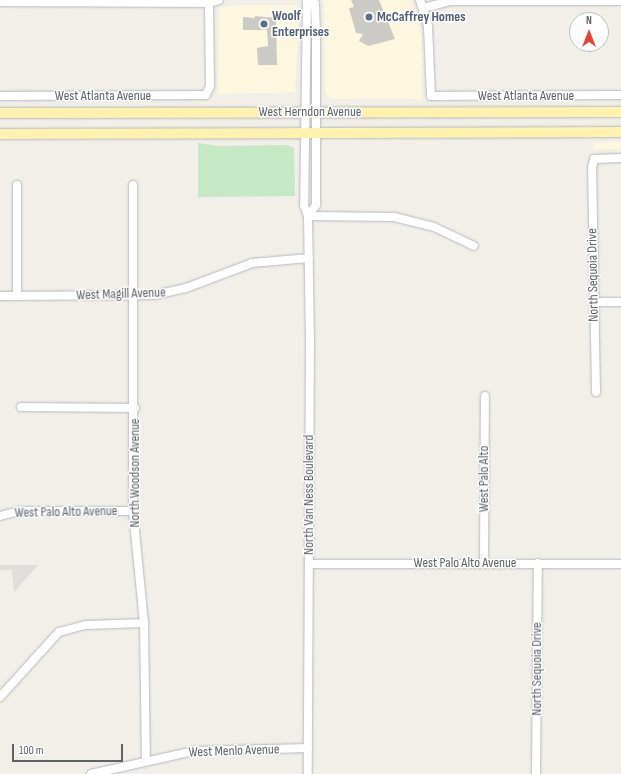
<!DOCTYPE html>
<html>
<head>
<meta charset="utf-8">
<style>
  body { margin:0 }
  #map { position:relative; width:621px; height:774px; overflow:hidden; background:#f1efe8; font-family:"Sofia Sans Condensed",sans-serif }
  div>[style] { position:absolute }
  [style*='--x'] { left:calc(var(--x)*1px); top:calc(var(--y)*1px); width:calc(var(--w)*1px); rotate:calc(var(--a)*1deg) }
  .commercial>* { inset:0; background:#fef7e0 }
  .industrial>* { inset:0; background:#e0deda }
  .green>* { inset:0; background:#c5e8c5 }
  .building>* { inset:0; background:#cccac5 }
  .roads { filter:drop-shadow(0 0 1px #b5b8bc) drop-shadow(0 0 1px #b5b8bc) }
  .minor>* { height:8px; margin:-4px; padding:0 4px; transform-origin:4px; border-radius:4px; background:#fff }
  .major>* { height:10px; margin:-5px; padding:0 5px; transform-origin:5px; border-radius:5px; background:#fff2af }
  .dots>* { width:11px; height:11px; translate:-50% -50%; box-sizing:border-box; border:2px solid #fff; border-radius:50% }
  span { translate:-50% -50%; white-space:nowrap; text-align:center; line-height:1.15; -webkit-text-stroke:3px #fff; paint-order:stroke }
  .service-label { font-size:14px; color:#4e5e75; font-weight:700 }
  .left { translate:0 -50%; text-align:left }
  .street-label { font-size:14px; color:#5f6368 }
  .north { position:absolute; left:569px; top:12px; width:40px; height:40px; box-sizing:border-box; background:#fff; border:1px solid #bfc1c3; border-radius:50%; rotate:0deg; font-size:11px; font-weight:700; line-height:16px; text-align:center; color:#5f6368 }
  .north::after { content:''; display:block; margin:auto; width:14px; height:18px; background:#ea4335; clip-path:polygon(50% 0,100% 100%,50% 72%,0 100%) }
  .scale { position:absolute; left:12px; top:744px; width:111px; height:18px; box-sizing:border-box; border:2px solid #5f6368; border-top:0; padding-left:5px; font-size:12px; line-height:14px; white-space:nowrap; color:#5f6368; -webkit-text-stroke:3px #fff; paint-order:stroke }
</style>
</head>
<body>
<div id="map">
  <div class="commercial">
    <i style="clip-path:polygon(324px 0,411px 0,421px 33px,422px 101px,405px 98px,331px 99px,325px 92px)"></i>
    <i style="clip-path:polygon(243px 5px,296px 5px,299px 8px,295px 92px,218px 94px,219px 10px,221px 7px)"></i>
    <i style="clip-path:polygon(621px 142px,621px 149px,594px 149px,594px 143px)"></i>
  </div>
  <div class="industrial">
    <i style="clip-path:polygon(0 565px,38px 565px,14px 592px,12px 570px,0 570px)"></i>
  </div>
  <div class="green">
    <i style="clip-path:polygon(198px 143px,220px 146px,287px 145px,294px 148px,295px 196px,198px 197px)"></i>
  </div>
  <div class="building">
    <i style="clip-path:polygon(351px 0,379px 0,395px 39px,368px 46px,359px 41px,363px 34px,356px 33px,349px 8px,354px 7px)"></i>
    <i style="clip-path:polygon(255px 16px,276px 18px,277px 65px,258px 65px,257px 48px,268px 46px,267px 30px,243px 30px,243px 17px,255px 18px)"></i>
  </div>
  <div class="roads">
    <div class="minor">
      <i style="--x:307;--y:0;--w:205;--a:90.8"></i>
      <i style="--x:304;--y:205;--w:12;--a:70"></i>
      <i style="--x:308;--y:216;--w:121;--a:89.1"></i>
      <i style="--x:310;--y:337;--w:437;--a:90.3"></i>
      <i style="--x:420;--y:0;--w:28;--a:73"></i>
      <i style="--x:428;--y:27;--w:69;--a:87.5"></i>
      <i style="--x:431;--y:96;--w:190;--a:-0.3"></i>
      <i style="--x:0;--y:2;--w:209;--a:0.3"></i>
      <i style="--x:209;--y:3;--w:10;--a:-17"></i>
      <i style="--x:423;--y:8;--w:30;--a:-14"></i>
      <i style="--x:452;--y:1;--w:169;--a:0"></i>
      <i style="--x:0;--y:96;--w:206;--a:-0.3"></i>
      <i style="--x:206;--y:95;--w:10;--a:-66"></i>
      <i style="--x:210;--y:86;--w:83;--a:-90.7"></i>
      <i style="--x:133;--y:185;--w:326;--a:90"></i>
      <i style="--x:133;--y:511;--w:113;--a:84.4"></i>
      <i style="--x:144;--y:623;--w:138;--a:89.2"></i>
      <i style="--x:308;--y:216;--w:14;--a:-54"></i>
      <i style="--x:316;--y:205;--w:171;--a:-90"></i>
      <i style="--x:316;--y:34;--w:30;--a:-92"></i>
      <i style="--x:315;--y:4;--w:4;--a:-117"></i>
      <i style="--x:308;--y:216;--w:86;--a:0.7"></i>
      <i style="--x:394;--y:217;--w:41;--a:14"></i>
      <i style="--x:434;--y:227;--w:44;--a:25.4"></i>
      <i style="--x:0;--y:296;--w:155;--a:-0.4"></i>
      <i style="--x:155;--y:295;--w:32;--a:-13"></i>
      <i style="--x:186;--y:288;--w:71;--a:-20.7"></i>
      <i style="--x:252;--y:263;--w:57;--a:-5"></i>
      <i style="--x:17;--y:296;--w:111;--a:-90"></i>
      <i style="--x:593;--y:302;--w:28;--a:0"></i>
      <i style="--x:596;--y:392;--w:224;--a:-91"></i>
      <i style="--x:592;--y:168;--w:9;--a:-77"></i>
      <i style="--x:594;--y:159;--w:27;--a:-2"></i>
      <i style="--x:21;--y:407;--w:114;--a:0.5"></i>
      <i style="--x:0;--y:516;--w:20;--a:-15"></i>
      <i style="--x:19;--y:511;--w:114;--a:0"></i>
      <i style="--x:484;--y:563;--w:167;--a:-89.7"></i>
      <i style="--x:309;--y:564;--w:312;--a:0"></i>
      <i style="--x:0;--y:697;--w:88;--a:-47.8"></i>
      <i style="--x:59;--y:632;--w:28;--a:-15"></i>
      <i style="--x:86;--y:625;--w:58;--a:-2"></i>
      <i style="--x:91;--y:774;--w:106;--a:-12.6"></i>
      <i style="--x:194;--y:751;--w:114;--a:-1.5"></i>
      <i style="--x:536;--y:774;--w:211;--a:-89.5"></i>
    </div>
    <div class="major">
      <i style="--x:0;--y:113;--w:621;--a:-0.09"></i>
      <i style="--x:0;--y:134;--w:621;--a:-0.18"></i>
    </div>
  </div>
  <div class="dots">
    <i style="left:369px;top:17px;background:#5c6f8a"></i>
    <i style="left:264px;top:24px;background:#5c6f8a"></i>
  </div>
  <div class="service-label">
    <span class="left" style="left:272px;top:24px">Woolf<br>Enterprises</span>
    <span class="left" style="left:377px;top:17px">McCaffrey Homes</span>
  </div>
  <div class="street-label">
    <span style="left:103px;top:96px">West Atlanta Avenue</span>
    <span style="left:526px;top:96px">West Atlanta Avenue</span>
    <span style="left:310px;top:112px">West Herndon Avenue</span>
    <span style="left:593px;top:275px;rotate:-91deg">North Sequoia Drive</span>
    <span style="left:121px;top:294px;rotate:-2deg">West Magill Avenue</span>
    <span style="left:135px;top:473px;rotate:-90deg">North Woodson Avenue</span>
    <span style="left:484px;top:479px;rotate:-90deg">West Palo Alto</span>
    <span style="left:309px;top:495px;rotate:-90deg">North Van Ness Boulevard</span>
    <span style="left:66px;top:512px;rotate:-1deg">West Palo Alto Avenue</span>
    <span style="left:465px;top:563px">West Palo Alto Avenue</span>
    <span style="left:537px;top:669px;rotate:-90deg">North Sequoia Drive</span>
    <span style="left:234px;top:751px;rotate:-2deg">West Menlo Avenue</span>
  </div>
  <div class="north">N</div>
  <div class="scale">100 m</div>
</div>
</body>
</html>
